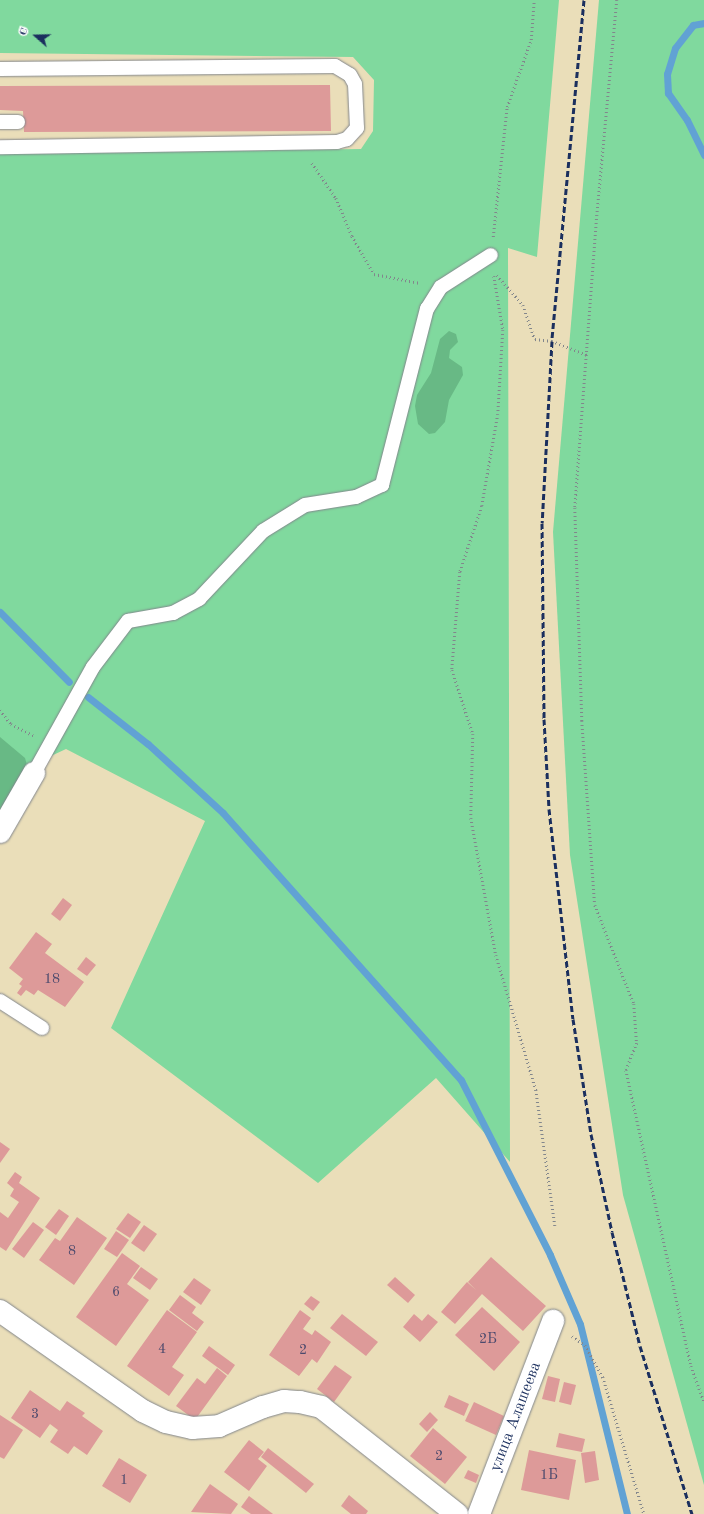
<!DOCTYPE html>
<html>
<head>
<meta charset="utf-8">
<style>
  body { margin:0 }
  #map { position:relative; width:704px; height:1514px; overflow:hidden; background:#eadeb9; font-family:"Old Standard TT",serif }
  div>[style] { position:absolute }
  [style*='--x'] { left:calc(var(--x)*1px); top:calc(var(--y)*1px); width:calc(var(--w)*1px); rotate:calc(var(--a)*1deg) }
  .green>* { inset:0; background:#80d99e }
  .forest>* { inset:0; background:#68b985 }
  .stream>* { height:7px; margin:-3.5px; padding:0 3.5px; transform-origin:3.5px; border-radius:3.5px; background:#61a2d4 }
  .building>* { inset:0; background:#dd9a99 }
  .path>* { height:2.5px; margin-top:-1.25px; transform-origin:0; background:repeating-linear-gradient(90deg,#82868c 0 1px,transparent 0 4px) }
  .roads { filter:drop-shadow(0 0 1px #82868c) drop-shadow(0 0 1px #82868c) }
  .lane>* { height:14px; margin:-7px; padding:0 7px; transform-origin:7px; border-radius:7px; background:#fff }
  .street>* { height:22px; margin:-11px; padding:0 11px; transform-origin:11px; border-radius:11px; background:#fff }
  .rail>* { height:3px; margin-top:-1.5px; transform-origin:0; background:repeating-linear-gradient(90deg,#1b2f5e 0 6px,transparent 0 9px) }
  span { translate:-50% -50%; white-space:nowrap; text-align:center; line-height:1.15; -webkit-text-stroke:3px #fff; paint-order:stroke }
  .number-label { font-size:14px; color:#4c4a6d }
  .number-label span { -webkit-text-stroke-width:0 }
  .street-label { font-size:16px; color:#1b2f5e }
  .north { position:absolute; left:16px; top:16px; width:40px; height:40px; -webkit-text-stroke:3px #fff; paint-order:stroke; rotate:290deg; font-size:11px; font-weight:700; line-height:16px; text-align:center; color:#1b2f5e }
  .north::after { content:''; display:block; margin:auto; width:14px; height:18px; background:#1b2f5e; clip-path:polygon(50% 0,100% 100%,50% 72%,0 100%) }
</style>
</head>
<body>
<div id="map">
  <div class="green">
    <i style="clip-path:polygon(0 0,559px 0,537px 257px,508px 248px,510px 1162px,436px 1078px,318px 1183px,111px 1028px,205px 821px,66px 749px,21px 770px,0 808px,0 154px,361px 149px,373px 131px,374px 80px,353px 57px,0 53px)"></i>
    <i style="clip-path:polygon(599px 0,704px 0,704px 1485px,623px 1195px,570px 855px,553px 532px)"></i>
  </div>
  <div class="forest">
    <i style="clip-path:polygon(449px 331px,456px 334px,458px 342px,450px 350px,449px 358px,462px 367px,463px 375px,449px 400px,445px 422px,435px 433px,429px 434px,418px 424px,415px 406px,417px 395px,431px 373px,440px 339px)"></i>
    <i style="clip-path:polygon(0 737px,25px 758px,27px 765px,0 822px)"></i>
  </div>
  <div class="stream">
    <i style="--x:704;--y:23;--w:11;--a:170"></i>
    <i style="--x:693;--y:25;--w:29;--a:128"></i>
    <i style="--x:675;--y:48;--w:27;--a:107"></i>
    <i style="--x:667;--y:74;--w:19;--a:87"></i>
    <i style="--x:668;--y:93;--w:33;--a:55"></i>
    <i style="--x:687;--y:120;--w:39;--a:64"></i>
    <i style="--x:0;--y:612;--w:98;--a:45.4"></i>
    <i style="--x:88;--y:697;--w:76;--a:38.1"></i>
    <i style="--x:148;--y:744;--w:102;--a:42.6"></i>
    <i style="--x:223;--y:813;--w:358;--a:48.3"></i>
    <i style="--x:461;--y:1080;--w:196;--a:63"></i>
    <i style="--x:550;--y:1255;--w:75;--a:66.5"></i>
    <i style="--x:580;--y:1324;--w:196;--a:76.1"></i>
  </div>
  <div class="building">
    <i style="clip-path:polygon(330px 85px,331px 131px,24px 132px,23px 111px,0 110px,0 86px)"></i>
    <i style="clip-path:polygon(63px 898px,72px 905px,60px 921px,51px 914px)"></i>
    <i style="clip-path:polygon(36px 932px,52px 944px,45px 953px,84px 982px,65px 1007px,38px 990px,34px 995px,26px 990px,21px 996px,17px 993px,22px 986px,19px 984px,23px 979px,9px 968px)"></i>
    <i style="clip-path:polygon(86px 957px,96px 965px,87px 976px,77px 969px)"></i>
    <i style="clip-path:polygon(0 1142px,10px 1149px,0 1163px)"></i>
    <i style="clip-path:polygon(15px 1172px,22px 1177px,19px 1183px,40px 1198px,6px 1251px,0 1247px,0 1212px,8px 1218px,19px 1202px,10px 1196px,14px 1189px,7px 1183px)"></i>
    <i style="clip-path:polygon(59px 1209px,69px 1216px,56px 1235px,45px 1227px)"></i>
    <i style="clip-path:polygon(128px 1213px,141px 1222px,130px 1238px,116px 1229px)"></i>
    <i style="clip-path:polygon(77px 1217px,107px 1238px,74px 1285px,39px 1260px,55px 1238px,60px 1241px)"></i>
    <i style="clip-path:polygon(33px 1222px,44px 1230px,24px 1258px,12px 1249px)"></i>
    <i style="clip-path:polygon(144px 1225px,157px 1234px,144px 1252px,131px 1243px)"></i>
    <i style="clip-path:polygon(116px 1231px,129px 1240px,117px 1257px,104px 1249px)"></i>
    <i style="clip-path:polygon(122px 1253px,140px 1266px,127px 1284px,149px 1300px,116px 1346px,76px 1317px)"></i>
    <i style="clip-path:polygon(491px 1257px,546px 1306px,523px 1331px,482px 1294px,455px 1324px,441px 1312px,467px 1282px,476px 1290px,468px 1282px)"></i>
    <i style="clip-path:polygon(141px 1267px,158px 1279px,150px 1290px,133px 1278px)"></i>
    <i style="clip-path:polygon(395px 1277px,415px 1295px,408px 1303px,387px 1285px)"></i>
    <i style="clip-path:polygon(194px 1278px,211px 1290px,201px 1305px,183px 1292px)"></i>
    <i style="clip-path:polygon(180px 1295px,196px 1307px,192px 1313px,204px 1322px,197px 1331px,169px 1310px)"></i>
    <i style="clip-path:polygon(311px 1296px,320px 1302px,313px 1311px,304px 1304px)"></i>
    <i style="clip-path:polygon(482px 1307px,520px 1342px,494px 1371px,455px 1335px)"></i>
    <i style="clip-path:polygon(167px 1310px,197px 1332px,172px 1367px,184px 1375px,169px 1396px,127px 1366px)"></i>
    <i style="clip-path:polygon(300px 1310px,311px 1318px,303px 1329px,312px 1335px,315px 1330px,331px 1342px,317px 1363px,312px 1359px,299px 1376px,269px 1355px)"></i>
    <i style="clip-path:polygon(342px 1314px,378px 1342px,366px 1356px,330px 1328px)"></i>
    <i style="clip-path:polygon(414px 1314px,422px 1321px,428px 1314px,438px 1322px,420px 1342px,403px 1327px)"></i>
    <i style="clip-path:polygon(209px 1346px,235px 1365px,228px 1375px,202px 1356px)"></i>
    <i style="clip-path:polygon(335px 1365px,352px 1377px,334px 1402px,317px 1389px)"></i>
    <i style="clip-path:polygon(217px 1368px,227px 1376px,195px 1420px,176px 1406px,197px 1378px,205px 1384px)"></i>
    <i style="clip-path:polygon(548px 1376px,560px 1379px,555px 1402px,542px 1399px)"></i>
    <i style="clip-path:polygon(564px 1382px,576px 1385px,571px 1405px,559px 1402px)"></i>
    <i style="clip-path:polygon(30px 1390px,60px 1411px,67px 1401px,85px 1413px,82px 1416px,103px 1431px,87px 1455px,74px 1446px,68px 1454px,50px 1442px,58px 1430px,50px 1424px,40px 1438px,11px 1418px)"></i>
    <i style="clip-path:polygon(449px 1395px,469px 1404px,464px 1416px,444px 1407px)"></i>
    <i style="clip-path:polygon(474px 1402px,504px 1416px,496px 1435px,465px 1421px)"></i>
    <i style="clip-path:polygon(430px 1412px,438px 1420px,427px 1432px,419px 1424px)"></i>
    <i style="clip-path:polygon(0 1415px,23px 1430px,4px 1459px,0 1457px)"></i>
    <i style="clip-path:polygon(433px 1428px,467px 1457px,445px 1484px,410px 1456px)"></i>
    <i style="clip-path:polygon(559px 1433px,585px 1439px,582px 1452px,556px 1447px)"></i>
    <i style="clip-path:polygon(249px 1440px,264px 1452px,258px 1459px,267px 1466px,249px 1491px,224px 1472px)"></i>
    <i style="clip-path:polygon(268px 1448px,314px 1484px,306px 1493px,261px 1457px)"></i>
    <i style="clip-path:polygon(529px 1450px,576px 1460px,569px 1500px,521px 1490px)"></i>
    <i style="clip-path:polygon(595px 1451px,599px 1480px,585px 1483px,581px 1453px)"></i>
    <i style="clip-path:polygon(119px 1458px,147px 1475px,130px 1503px,102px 1486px)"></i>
    <i style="clip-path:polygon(468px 1470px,479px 1475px,476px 1483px,464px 1478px)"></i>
    <i style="clip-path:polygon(210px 1484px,238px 1504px,231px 1514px,191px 1512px)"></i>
    <i style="clip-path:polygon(349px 1495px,368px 1511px,366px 1514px,351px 1514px,341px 1506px)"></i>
    <i style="clip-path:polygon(249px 1496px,273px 1514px,251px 1514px,241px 1507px)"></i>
  </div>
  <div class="path">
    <i style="--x:617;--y:0;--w:216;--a:95.3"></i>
    <i style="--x:597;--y:215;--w:294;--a:94.3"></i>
    <i style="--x:575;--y:508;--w:213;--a:88.1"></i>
    <i style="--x:582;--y:721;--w:184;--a:86"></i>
    <i style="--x:595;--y:905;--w:106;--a:68.5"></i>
    <i style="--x:634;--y:1004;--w:39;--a:86"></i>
    <i style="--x:637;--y:1043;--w:29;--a:112"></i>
    <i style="--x:626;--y:1070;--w:303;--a:77.6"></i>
    <i style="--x:691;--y:1366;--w:37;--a:70"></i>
    <i style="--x:312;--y:163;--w:42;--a:55.6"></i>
    <i style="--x:336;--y:198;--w:41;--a:67.2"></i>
    <i style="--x:352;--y:236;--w:44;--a:59.9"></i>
    <i style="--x:374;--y:274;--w:47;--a:11.1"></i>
    <i style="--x:493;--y:237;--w:131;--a:-83.9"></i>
    <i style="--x:507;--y:107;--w:71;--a:-70.3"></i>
    <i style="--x:531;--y:40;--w:40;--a:-85.7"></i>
    <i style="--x:497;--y:275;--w:40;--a:49"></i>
    <i style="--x:523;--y:305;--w:36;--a:71"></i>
    <i style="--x:535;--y:339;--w:17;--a:7"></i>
    <i style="--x:552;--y:341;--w:38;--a:22"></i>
    <i style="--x:494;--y:276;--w:55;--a:80.5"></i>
    <i style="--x:503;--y:330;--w:84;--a:93.4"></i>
    <i style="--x:498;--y:414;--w:93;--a:99.9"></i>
    <i style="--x:482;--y:506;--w:70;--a:108.4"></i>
    <i style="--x:460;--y:572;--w:98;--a:94.7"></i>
    <i style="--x:452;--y:670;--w:67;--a:71.8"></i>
    <i style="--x:473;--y:734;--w:84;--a:91.4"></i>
    <i style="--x:471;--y:818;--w:139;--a:79.7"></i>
    <i style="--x:496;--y:955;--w:141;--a:73.5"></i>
    <i style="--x:536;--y:1090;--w:137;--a:82"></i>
    <i style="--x:0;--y:710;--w:18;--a:52"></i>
    <i style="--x:11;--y:724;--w:25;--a:27"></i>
    <i style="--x:572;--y:1336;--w:16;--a:35"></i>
    <i style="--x:585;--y:1345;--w:37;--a:61"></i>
    <i style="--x:603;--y:1377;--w:143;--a:73.3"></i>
  </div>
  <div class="roads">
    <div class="lane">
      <i style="--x:0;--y:69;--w:335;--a:-0.5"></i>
      <i style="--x:335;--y:66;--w:17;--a:31"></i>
      <i style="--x:350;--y:75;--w:10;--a:61"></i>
      <i style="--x:355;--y:84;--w:44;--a:87.4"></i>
      <i style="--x:357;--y:128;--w:15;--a:132"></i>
      <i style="--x:347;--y:139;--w:10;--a:163"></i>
      <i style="--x:337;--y:142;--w:337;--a:179.1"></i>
      <i style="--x:0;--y:122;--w:18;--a:0"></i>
      <i style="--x:34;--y:773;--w:121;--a:-60.9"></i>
      <i style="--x:93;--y:667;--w:58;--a:-52.7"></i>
      <i style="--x:128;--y:621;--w:46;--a:-10.1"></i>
      <i style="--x:173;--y:613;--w:30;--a:-28"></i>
      <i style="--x:199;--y:599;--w:93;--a:-46.7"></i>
      <i style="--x:263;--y:531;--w:49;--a:-31.8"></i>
      <i style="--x:305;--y:505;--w:52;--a:-8.9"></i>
      <i style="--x:356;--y:497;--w:29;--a:-25"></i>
      <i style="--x:382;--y:485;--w:182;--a:-75.7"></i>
      <i style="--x:427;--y:309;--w:26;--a:-58"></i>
      <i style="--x:441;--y:287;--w:59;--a:-32.6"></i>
      <i style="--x:0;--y:1001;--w:50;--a:32.7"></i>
    </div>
    <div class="street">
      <i style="--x:0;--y:832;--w:68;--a:-60"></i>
      <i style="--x:0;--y:1311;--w:174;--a:35"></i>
      <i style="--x:143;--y:1411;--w:25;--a:26"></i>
      <i style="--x:166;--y:1422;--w:27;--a:13"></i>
      <i style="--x:192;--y:1428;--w:27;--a:-4"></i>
      <i style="--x:219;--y:1426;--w:48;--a:-23.4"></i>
      <i style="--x:263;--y:1407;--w:22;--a:-16"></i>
      <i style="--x:284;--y:1401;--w:16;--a:4"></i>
      <i style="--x:300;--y:1402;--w:22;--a:13"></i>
      <i style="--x:321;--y:1407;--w:173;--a:38.2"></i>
      <i style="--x:479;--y:1514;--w:207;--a:-69"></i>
    </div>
  </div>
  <div class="rail">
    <i style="--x:584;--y:0;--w:342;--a:95.4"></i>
    <i style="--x:552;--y:341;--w:182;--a:93.1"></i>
    <i style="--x:542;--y:523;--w:196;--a:89.4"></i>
    <i style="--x:544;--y:719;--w:90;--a:86.8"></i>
    <i style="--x:549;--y:809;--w:211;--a:83.5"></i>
    <i style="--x:573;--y:1019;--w:116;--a:81.1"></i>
    <i style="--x:591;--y:1134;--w:100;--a:77.9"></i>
    <i style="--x:612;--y:1232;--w:117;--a:76.2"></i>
    <i style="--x:640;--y:1346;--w:176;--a:72.8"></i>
  </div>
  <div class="number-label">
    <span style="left:52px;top:979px">18</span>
    <span style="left:72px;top:1251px">8</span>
    <span style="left:116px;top:1292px">6</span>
    <span style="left:488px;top:1339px">2Б</span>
    <span style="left:162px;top:1349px">4</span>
    <span style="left:303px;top:1350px">2</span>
    <span style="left:35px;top:1414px">3</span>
    <span style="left:439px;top:1456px">2</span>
    <span style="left:549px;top:1475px">1Б</span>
    <span style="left:124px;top:1480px">1</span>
  </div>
  <div class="street-label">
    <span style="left:516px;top:1417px;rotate:-69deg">улица Алашеева</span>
  </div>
  <div class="north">С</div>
</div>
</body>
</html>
